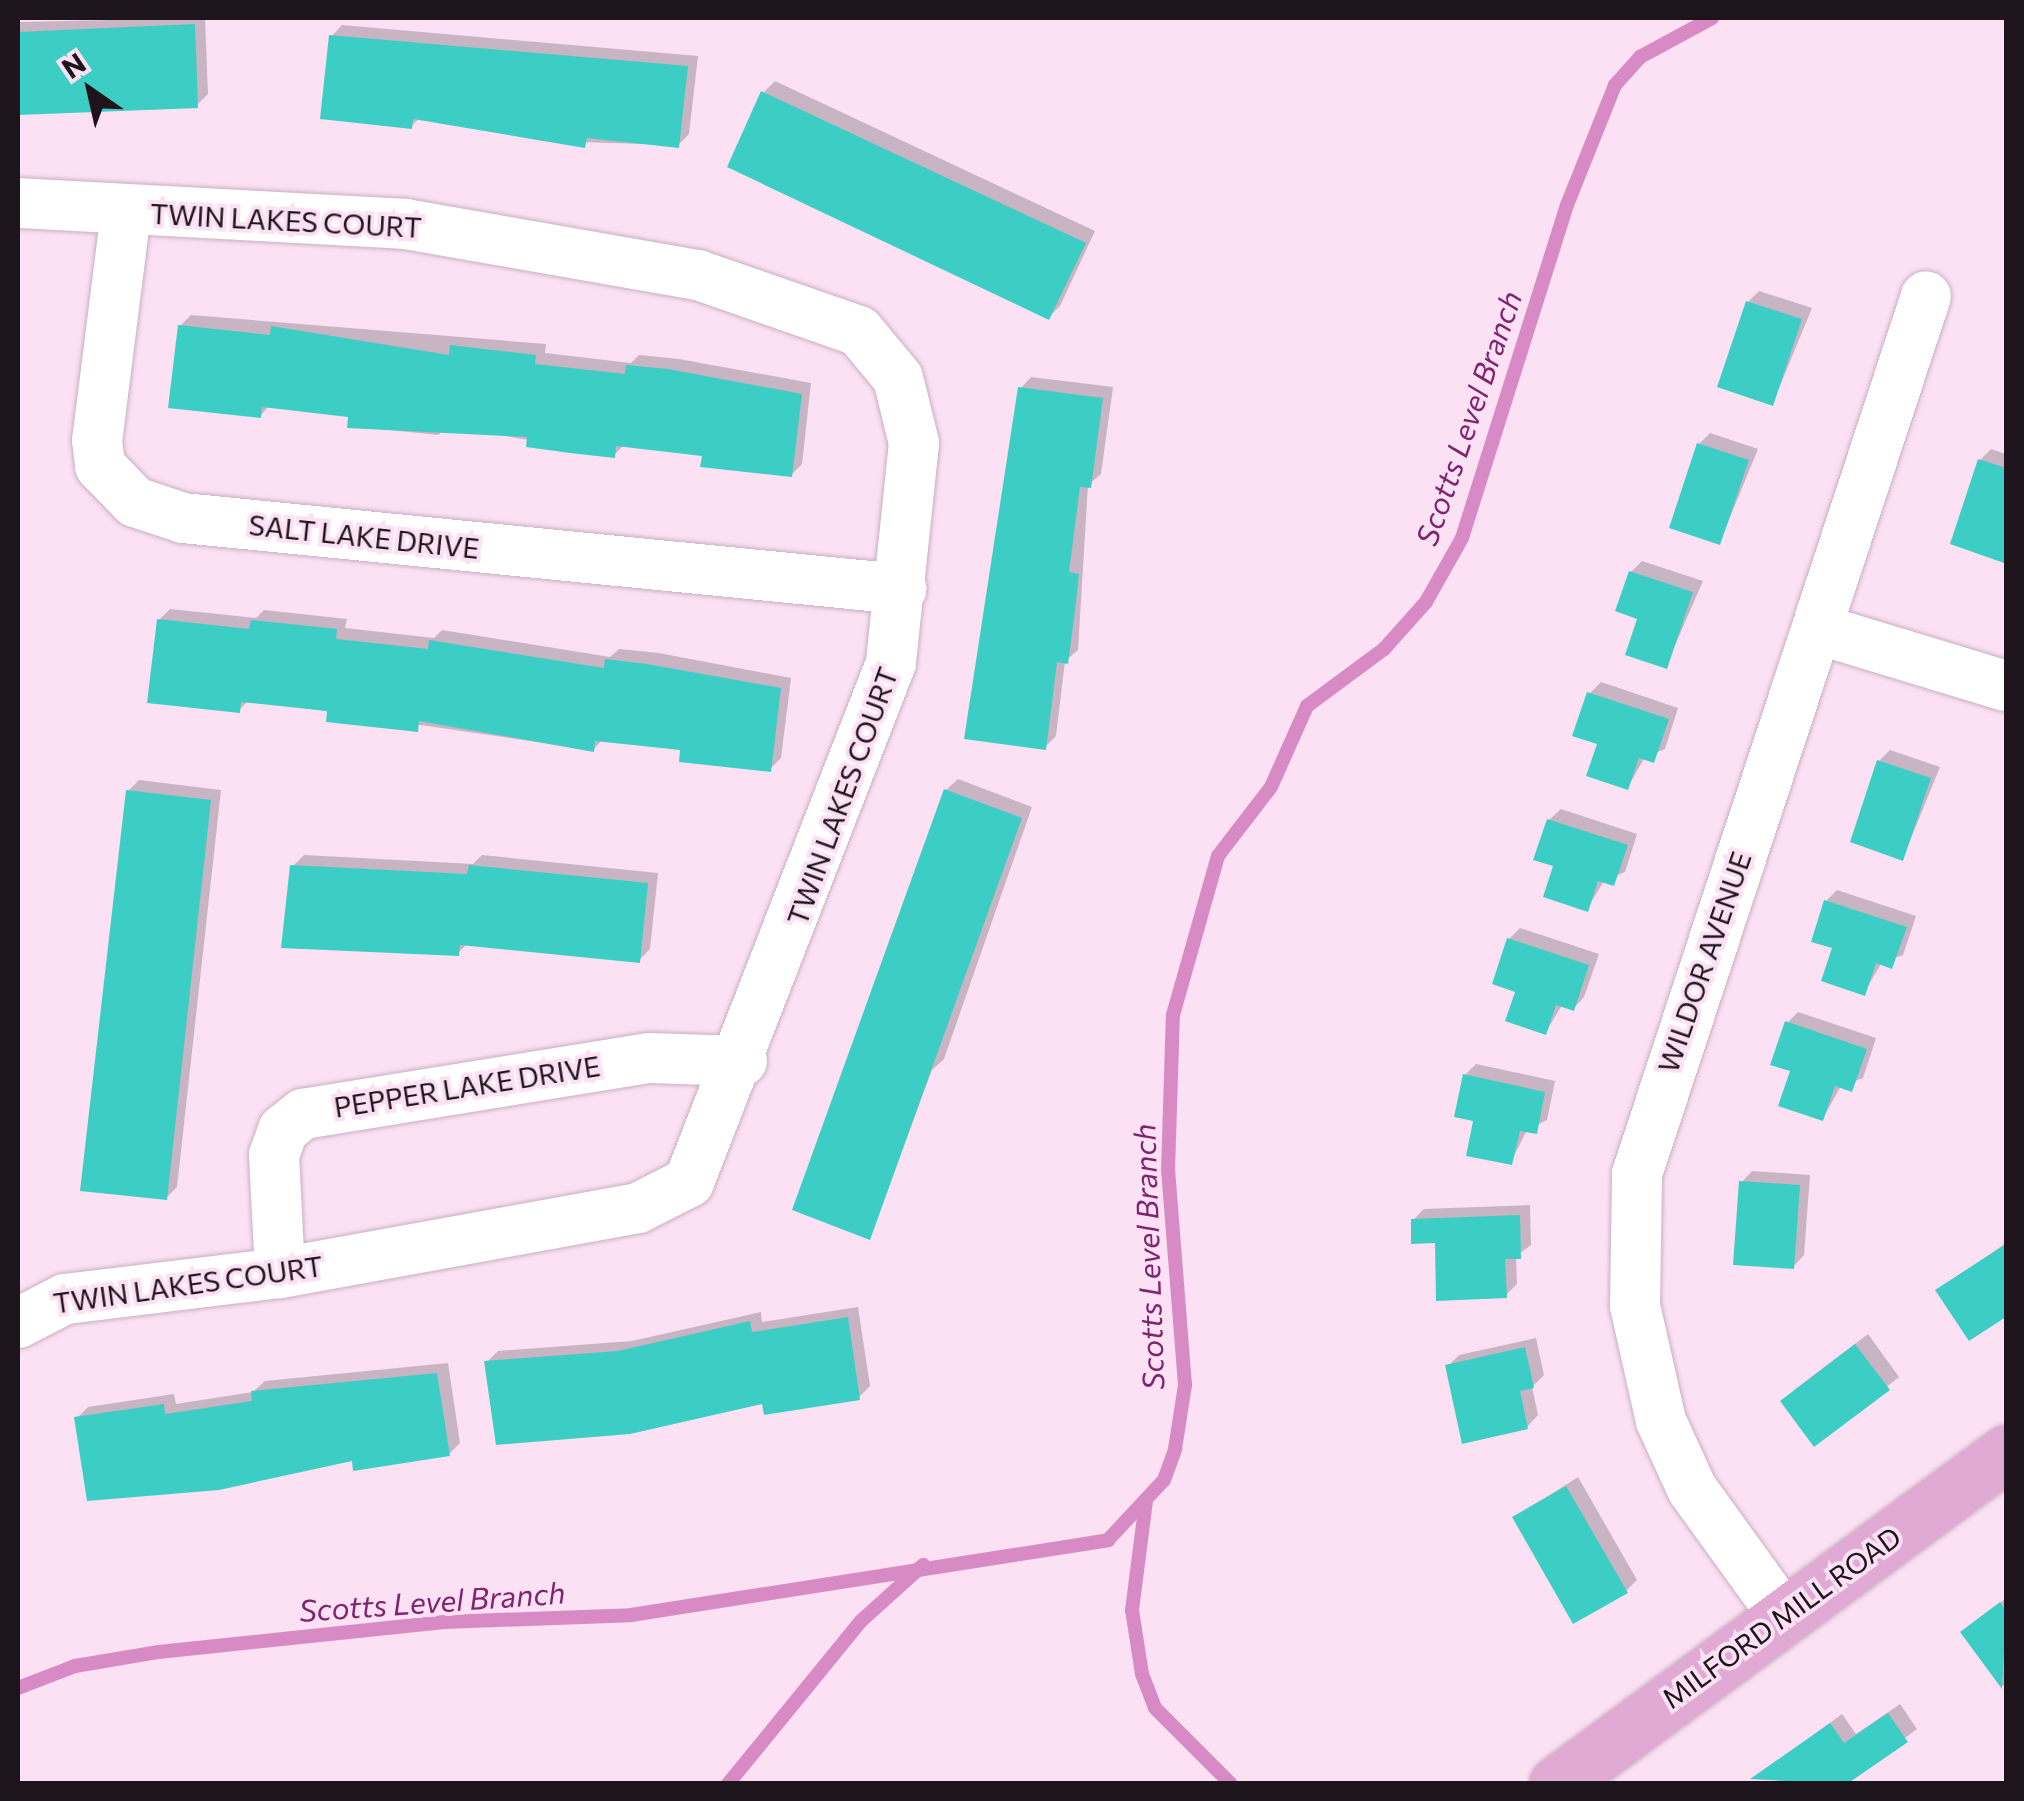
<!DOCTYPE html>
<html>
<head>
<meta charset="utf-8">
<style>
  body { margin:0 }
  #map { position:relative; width:2024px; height:1801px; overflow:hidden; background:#fce1f4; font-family:Commissioner,sans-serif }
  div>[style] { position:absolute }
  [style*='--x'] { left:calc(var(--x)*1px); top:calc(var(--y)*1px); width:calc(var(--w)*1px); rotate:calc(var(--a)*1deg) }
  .shadow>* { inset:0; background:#0003 }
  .stream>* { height:14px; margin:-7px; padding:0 7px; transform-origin:7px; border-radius:7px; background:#d88ac5 }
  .building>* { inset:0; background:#3ccec4 }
  .roads { filter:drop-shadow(0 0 2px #c8afc1) drop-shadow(0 0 2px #c8afc1) }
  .minor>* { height:50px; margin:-25px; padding:0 25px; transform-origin:25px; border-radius:25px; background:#fff }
  .major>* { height:55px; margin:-27.5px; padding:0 27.5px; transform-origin:27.5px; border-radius:27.5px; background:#e0aad4 }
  span { translate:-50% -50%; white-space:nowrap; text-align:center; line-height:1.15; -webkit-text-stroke:8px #fce1f4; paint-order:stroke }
  .street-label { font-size:28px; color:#1e151c }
  .water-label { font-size:30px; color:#7f246e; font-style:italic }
  .frame { position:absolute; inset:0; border:20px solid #1e151c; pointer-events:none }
  .north { position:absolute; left:40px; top:40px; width:100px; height:100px; -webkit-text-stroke:8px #fce1f4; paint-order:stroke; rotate:326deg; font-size:28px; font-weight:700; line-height:40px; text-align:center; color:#1e151c }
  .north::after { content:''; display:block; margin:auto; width:35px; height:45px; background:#1e151c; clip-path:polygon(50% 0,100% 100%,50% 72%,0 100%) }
</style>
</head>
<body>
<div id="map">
  <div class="shadow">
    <i style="clip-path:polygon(205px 18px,208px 94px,197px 105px,18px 113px,18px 22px)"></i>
    <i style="clip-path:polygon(342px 25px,698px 56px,689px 134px,678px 145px,543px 141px,420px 118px,411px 126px,331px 37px)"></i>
    <i style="clip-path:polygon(775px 81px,1095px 231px,1060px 306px,1049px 317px,764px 92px)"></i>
    <i style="clip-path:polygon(1759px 291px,1812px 308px,1773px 403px,1748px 302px)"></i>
    <i style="clip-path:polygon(191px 315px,546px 344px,545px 353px,631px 363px,639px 355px,679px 359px,811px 383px,802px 464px,791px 475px,704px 454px,624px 445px,614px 455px,448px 426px,438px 435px,350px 426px,351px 415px,270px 405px,260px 416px,180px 326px)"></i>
    <i style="clip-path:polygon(1031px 377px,1113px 387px,1101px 474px,1088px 485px,1078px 650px,1065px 661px,1056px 736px,1045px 747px,1020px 389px)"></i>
    <i style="clip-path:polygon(1710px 433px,1758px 449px,1720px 542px,1699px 444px)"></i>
    <i style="clip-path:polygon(1991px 449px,2006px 454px,2004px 560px,1980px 460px)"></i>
    <i style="clip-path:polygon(1642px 561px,1703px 581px,1666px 666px,1640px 617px,1631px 572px)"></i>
    <i style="clip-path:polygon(170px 609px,256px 618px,264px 610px,347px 619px,345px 628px,434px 638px,442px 630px,610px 657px,619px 649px,659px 653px,791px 678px,781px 758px,770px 769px,683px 748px,603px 739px,593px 750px,249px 700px,239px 710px,159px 620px)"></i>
    <i style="clip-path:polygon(1601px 682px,1678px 708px,1665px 749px,1645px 757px,1628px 787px,1590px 693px)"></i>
    <i style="clip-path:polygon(1890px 750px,1940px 767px,1903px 858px,1879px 761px)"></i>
    <i style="clip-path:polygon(958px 779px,1032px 807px,944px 1059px,932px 1070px,870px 1237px,946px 790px)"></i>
    <i style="clip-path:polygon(139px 780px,221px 790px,177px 1187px,166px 1198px,128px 791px)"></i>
    <i style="clip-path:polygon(1561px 809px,1637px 834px,1625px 872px,1604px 881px,1587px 909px,1556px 865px,1549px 820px)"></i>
    <i style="clip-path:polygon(304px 855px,473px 864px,482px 855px,658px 873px,650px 949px,639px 960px,468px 943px,458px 953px,284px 946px,293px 866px)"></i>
    <i style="clip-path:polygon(1837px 890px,1916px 916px,1903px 955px,1882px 962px,1864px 993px,1835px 947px,1826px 901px)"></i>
    <i style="clip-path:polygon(1520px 928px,1599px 954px,1584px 997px,1573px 1009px,1562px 1005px,1546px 1032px,1518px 990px,1509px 939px)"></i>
    <i style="clip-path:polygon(1798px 1012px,1876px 1038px,1863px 1078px,1841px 1086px,1823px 1118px,1787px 1023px)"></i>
    <i style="clip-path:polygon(1476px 1064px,1555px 1081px,1547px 1120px,1527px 1130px,1511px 1162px,1476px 1119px,1465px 1075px)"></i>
    <i style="clip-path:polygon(1752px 1171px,1810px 1175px,1804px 1255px,1793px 1267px,1741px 1183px)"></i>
    <i style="clip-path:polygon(1530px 1205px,1531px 1245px,1516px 1256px,1517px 1284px,1506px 1295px,1413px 1220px,1424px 1209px)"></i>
    <i style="clip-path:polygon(2006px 1243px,2006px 1314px,1969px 1338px,1938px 1290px)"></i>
    <i style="clip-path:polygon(858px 1307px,870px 1386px,859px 1397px,764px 1401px,487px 1362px,498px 1351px,632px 1341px,761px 1312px,762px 1322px)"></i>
    <i style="clip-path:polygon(1868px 1334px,1899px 1377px,1815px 1444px,1794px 1390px)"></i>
    <i style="clip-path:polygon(1536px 1338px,1544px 1375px,1532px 1387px,1538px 1415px,1527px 1427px,1448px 1366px,1459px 1355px)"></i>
    <i style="clip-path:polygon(448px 1363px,460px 1443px,449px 1454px,354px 1458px,77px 1418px,88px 1407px,174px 1394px,176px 1404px,253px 1392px,265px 1381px)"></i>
    <i style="clip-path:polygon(1578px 1477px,1637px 1580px,1626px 1591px,1515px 1517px)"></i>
    <i style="clip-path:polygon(2006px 1598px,2006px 1683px,2003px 1686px,1964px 1632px)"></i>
    <i style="clip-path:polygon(1900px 1704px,1917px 1729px,1843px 1784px,1753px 1779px,1842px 1714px,1856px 1734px)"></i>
  </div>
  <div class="stream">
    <i style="--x:1146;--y:1501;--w:110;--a:97.3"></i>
    <i style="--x:1132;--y:1610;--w:65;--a:81.1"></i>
    <i style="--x:1142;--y:1674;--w:36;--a:69"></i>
    <i style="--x:1155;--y:1708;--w:107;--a:45"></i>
    <i style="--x:18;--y:1688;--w:61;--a:-21.1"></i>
    <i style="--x:75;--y:1666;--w:85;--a:-9.5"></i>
    <i style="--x:159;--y:1652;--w:287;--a:-6"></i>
    <i style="--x:444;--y:1622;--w:187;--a:-2.1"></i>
    <i style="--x:631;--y:1615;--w:483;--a:-8.9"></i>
    <i style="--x:1108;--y:1540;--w:82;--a:-47"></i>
    <i style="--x:1164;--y:1480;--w:33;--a:-70"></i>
    <i style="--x:1175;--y:1449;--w:65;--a:-81.1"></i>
    <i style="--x:1185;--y:1385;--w:215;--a:-94.5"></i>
    <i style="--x:1168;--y:1171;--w:156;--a:-88.2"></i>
    <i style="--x:1173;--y:1015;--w:165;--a:-74.2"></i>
    <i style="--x:1218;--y:856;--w:87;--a:-52.5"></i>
    <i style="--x:1271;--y:787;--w:89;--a:-66"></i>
    <i style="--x:1307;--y:706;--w:96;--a:-36.5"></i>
    <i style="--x:1384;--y:649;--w:63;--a:-48.2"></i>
    <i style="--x:1426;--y:602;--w:73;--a:-60.6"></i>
    <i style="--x:1462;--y:538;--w:349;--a:-72.5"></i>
    <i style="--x:1567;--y:205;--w:129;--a:-68.2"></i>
    <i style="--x:1615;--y:85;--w:38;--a:-48"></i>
    <i style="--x:1640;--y:57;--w:82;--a:-28.4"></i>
    <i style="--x:728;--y:1784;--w:210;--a:-50.8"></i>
    <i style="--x:861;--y:1621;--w:84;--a:-42.1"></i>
  </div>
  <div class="building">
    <i style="clip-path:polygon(195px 24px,198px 108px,18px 115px,18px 32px)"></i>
    <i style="clip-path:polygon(329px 35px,688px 66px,679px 148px,587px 138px,585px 148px,413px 119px,412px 129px,320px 119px)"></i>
    <i style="clip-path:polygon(761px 91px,1086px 243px,1049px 320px,727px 167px)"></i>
    <i style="clip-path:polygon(1746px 301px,1802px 319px,1773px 406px,1717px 387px)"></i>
    <i style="clip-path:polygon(178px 325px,270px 335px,271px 326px,449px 355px,450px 345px,536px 355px,535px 364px,625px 374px,626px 365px,668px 369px,802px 394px,792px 477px,700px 467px,702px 456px,616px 446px,615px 458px,570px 453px,526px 447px,527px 437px,347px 428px,348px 417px,262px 407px,261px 418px,168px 408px)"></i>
    <i style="clip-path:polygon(1018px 387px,1103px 398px,1091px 488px,1080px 487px,1069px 572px,1079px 574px,1074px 619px,1068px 664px,1057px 662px,1046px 750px,964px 739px)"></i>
    <i style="clip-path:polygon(1697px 443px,1749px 460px,1720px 545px,1669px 528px)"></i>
    <i style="clip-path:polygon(1978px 459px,2006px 468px,2004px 563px,1950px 544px)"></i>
    <i style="clip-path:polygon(1629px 571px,1693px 592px,1667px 669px,1625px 655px,1637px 619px,1615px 611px)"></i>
    <i style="clip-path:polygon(157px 619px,249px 629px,251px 620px,337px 629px,336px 639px,428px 649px,429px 640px,604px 668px,605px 659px,647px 664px,781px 688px,771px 772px,679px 762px,680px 750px,595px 741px,594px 752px,419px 721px,418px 732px,326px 722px,327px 711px,241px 702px,240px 713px,147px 703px)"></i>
    <i style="clip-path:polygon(1587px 692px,1669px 719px,1654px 763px,1639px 758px,1628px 790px,1586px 776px,1597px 744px,1572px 736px)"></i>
    <i style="clip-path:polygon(1877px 760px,1931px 778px,1903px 861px,1850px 842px)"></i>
    <i style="clip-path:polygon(944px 789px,1022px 818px,870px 1240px,792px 1210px)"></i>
    <i style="clip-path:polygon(126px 790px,211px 800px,167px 1200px,80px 1191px)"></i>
    <i style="clip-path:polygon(1547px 819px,1628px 845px,1614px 886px,1598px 881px,1588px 912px,1543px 897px,1553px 866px,1533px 860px)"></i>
    <i style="clip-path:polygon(290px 865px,467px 874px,469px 865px,648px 883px,640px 963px,460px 945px,459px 956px,281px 948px)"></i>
    <i style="clip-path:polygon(1824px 900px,1907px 927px,1892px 969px,1876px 963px,1865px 996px,1821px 981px,1832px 948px,1811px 942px)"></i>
    <i style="clip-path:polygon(1507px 938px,1589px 965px,1574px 1011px,1556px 1005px,1546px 1035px,1505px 1021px,1515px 992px,1492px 984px)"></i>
    <i style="clip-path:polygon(1785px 1021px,1867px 1049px,1852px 1092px,1835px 1086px,1823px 1121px,1778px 1106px,1790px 1071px,1770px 1065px)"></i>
    <i style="clip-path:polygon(1463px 1074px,1545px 1092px,1537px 1134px,1520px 1131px,1512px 1165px,1466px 1156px,1473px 1121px,1454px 1117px)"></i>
    <i style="clip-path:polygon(1739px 1181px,1800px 1185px,1794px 1269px,1733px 1265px)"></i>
    <i style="clip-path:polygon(1520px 1215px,1521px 1259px,1505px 1259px,1507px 1298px,1436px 1301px,1435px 1243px,1411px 1244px,1411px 1219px)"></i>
    <i style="clip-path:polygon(2006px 1244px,2006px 1317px,1969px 1341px,1935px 1290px)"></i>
    <i style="clip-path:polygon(848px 1317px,860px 1400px,764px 1415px,762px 1404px,630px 1434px,496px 1445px,484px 1361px,618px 1351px,750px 1321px,752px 1332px)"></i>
    <i style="clip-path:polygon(1855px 1344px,1890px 1390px,1814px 1447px,1780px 1401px)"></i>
    <i style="clip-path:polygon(1525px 1347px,1534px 1388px,1520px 1391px,1528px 1429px,1462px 1444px,1445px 1365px)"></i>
    <i style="clip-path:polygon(437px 1373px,450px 1456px,353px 1471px,352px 1461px,219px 1490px,87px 1501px,74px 1417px,164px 1404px,165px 1414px,252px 1401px,251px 1391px)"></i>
    <i style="clip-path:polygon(1566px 1486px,1628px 1593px,1573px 1624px,1512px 1517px)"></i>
    <i style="clip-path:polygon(2000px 1602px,2006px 1611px,2002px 1689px,1960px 1632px)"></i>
    <i style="clip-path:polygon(1888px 1713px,1908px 1742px,1847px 1784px,1750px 1779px,1830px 1723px,1844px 1743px)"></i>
  </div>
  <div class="roads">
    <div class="minor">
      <i style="--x:18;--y:203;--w:388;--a:3.1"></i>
      <i style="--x:405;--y:224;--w:297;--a:9.9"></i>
      <i style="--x:698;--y:275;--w:170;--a:19.2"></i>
      <i style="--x:859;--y:331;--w:61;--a:50.3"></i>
      <i style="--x:898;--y:378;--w:67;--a:76.2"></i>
      <i style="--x:914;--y:443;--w:221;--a:96"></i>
      <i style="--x:891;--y:663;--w:557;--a:111.27"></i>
      <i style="--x:689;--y:1182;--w:57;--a:153"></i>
      <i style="--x:638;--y:1208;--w:364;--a:169.7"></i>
      <i style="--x:280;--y:1273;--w:217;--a:173.1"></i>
      <i style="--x:65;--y:1299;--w:53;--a:152.9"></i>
      <i style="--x:126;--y:212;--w:230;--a:97.2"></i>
      <i style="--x:97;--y:440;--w:26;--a:83"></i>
      <i style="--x:100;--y:466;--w:50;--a:45.8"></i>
      <i style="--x:135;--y:502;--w:51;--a:18.4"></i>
      <i style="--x:183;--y:518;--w:722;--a:5.65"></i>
      <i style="--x:1818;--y:629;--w:196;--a:16.9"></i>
      <i style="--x:280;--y:1273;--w:118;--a:-92.9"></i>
      <i style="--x:274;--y:1155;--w:27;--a:-70"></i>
      <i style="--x:283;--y:1130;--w:26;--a:-39"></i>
      <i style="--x:303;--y:1114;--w:351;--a:-9.2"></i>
      <i style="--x:649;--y:1058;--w:93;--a:1.8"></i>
      <i style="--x:1783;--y:1615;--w:155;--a:-125.8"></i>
      <i style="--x:1692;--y:1489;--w:75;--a:-114.5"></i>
      <i style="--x:1661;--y:1421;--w:118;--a:-102.7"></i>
      <i style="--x:1635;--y:1306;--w:132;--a:-89.1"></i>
      <i style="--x:1637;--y:1174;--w:924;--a:-71.78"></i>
    </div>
    <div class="major">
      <i style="--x:1557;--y:1784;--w:558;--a:-36.4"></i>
    </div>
  </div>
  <div class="street-label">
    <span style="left:286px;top:220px;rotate:3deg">TWIN LAKES COURT</span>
    <span style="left:364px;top:536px;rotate:6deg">SALT LAKE DRIVE</span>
    <span style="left:842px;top:796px;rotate:-70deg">TWIN LAKES COURT</span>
    <span style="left:1704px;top:962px;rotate:-71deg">WILDOR AVENUE</span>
    <span style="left:467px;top:1086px;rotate:-9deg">PEPPER LAKE DRIVE</span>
    <span style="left:188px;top:1284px;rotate:-8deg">TWIN LAKES COURT</span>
    <span style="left:1781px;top:1617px;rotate:-36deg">MILFORD MILL ROAD</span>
  </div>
  <div class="water-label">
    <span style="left:1468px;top:418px;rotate:-71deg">Scotts Level Branch</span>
    <span style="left:1148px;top:1257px;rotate:-92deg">Scotts Level Branch</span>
    <span style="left:432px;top:1601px;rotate:-4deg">Scotts Level Branch</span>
  </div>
  <div class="frame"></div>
  <div class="north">N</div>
</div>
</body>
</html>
